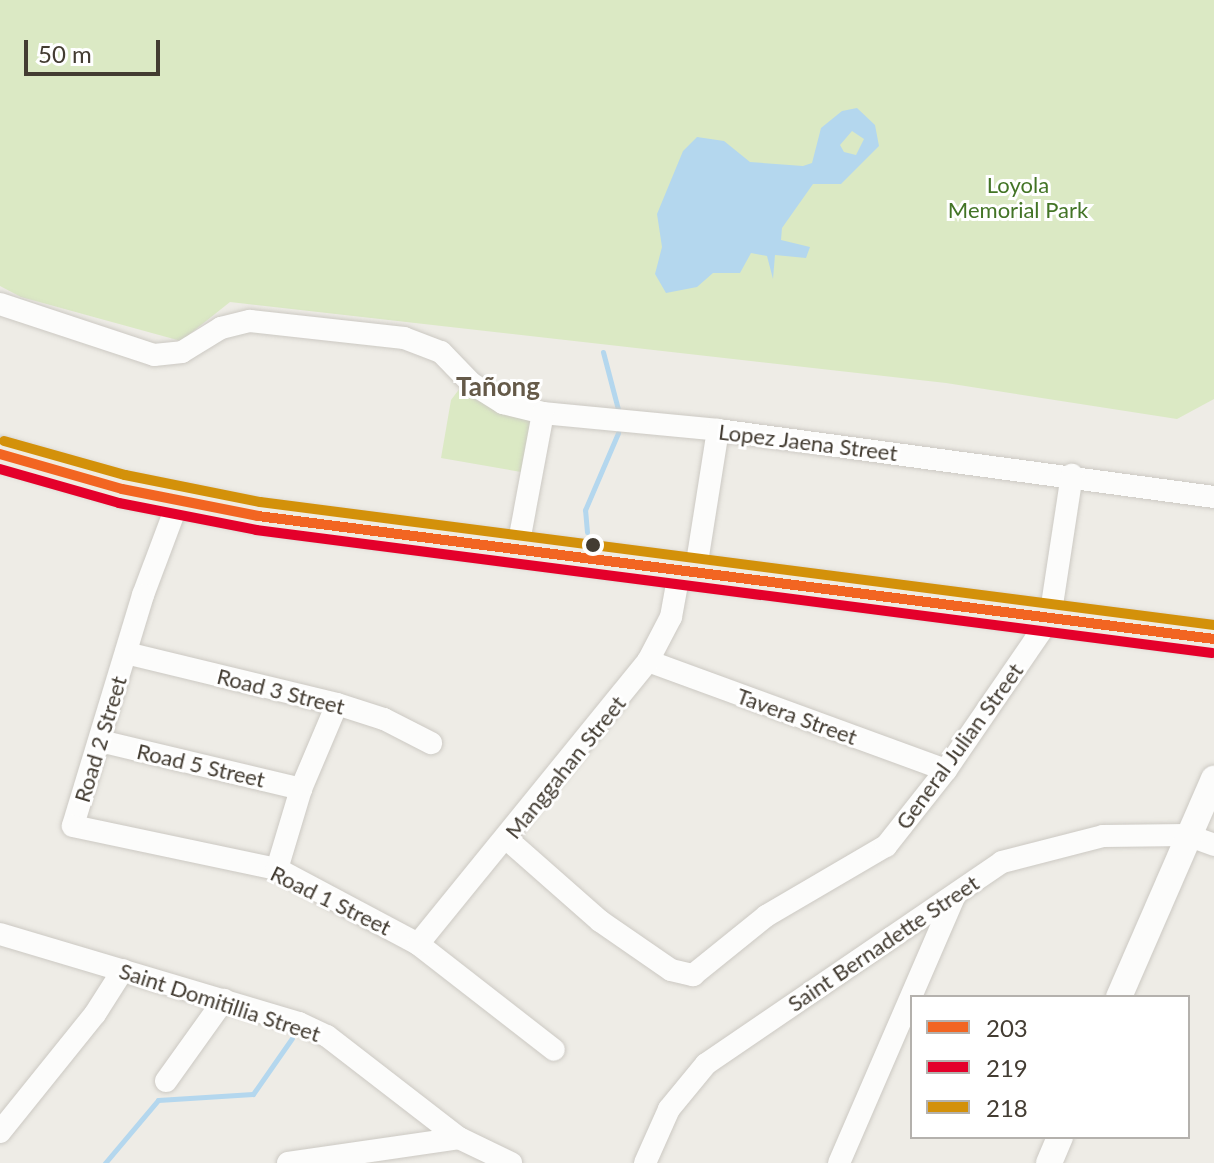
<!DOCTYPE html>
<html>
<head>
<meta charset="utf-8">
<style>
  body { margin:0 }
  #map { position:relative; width:1214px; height:1163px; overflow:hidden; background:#eeece6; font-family:Lato,sans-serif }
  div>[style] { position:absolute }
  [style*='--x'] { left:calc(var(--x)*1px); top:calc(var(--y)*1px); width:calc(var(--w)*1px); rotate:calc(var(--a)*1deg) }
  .green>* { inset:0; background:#dbe9c4 }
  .water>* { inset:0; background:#b4d7ee }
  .stream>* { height:5px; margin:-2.5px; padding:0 2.5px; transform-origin:2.5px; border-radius:2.5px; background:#b4d7ee }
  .roads { filter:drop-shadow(0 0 2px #ccc9c3) drop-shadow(0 0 2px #ccc9c3) }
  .minor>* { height:22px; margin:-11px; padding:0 11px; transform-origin:11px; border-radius:11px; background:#fcfcfb }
  .tertiary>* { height:26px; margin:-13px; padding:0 13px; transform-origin:13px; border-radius:13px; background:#fcfcfb }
  .primary>* { height:34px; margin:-17px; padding:0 17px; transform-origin:17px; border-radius:17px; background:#f0ece1 }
  .bus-1>* { height:10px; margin:-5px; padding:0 5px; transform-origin:5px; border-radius:5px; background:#f26522 }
  .bus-2>* { height:10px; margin:-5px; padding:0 5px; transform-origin:5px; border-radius:5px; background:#e4002b }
  .bus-3>* { height:10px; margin:-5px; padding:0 5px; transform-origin:5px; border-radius:5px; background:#d3910a }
  .dots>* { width:22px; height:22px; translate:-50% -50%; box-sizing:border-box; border:4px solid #fff; border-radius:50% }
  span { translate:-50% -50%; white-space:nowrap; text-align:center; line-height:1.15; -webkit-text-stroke:6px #fff; paint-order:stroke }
  .park-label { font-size:22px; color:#437426 }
  .street-label { font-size:22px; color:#433c32 }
  .quarter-label { font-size:26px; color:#655a49; font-weight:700 }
  .legend { position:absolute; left:910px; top:995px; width:280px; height:144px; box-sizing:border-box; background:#fff; border:2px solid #b4b1ad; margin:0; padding:10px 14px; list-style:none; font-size:24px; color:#433c32 }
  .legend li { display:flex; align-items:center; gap:16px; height:40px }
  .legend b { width:40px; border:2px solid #b4b1ad }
  .scale { position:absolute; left:24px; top:40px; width:136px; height:36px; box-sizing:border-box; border:4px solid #433c32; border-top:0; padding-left:10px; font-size:24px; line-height:28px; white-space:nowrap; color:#433c32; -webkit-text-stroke:6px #fff; paint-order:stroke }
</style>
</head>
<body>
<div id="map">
  <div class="green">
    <i style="clip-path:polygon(0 0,1214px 0,1214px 399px,1177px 419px,946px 383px,230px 302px,181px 341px,21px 297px,0 286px)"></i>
    <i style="clip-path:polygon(460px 388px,478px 401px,537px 418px,527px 473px,441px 458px,451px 400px)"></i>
  </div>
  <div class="water">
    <i style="clip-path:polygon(evenodd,857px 108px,875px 125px,879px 146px,841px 184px,813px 184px,782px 228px,781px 240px,810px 247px,806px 258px,775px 255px,773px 279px,767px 256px,751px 253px,740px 273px,713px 273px,697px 287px,666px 293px,655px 274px,662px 247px,657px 214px,683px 151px,697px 137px,724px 141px,750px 162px,803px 166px,812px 163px,821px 128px,842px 111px,857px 108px,852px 131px,864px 139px,856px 155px,844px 152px,840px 145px,852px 131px)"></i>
  </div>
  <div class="stream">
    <i style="--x:603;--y:352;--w:59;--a:75.3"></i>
    <i style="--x:587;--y:532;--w:22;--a:-95"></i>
    <i style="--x:585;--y:510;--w:84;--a:-66.8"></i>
    <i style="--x:105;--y:1163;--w:82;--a:-49.9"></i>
    <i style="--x:158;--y:1100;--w:95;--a:-3.6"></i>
    <i style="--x:253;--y:1094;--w:68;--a:-55.1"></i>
  </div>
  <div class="roads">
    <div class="minor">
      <i style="--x:0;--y:304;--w:162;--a:18.3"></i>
      <i style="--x:154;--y:355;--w:28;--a:-6"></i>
      <i style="--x:182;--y:352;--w:46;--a:-31.6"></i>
      <i style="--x:221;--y:328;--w:30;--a:-14"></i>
      <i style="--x:250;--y:321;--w:155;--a:6.3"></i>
      <i style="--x:404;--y:338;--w:40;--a:21"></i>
      <i style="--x:441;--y:352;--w:43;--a:45.9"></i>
      <i style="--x:471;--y:383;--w:38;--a:32"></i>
      <i style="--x:503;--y:403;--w:41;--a:14"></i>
      <i style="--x:543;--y:413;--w:176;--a:5.5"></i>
      <i style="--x:718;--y:430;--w:501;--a:7.69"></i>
      <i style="--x:178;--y:502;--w:99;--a:110.6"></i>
      <i style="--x:143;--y:595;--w:241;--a:106.9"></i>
      <i style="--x:73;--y:826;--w:208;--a:11.9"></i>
      <i style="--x:277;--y:869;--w:160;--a:28"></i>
      <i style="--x:418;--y:944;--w:172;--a:37.9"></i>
      <i style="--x:517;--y:552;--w:141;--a:-79.4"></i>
      <i style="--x:695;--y:575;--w:147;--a:-81"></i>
      <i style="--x:126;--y:653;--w:217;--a:13.6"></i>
      <i style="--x:337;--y:704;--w:49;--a:17.7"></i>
      <i style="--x:384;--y:719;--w:53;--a:27.1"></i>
      <i style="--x:648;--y:661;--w:317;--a:20.1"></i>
      <i style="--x:100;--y:741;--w:207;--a:13.4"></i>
      <i style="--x:508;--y:840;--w:123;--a:41.4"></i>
      <i style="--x:600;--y:921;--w:86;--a:34.6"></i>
      <i style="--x:671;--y:970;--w:23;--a:13"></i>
      <i style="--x:693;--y:975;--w:94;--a:-38.9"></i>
      <i style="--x:766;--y:916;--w:139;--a:-30.3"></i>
      <i style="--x:886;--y:846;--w:97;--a:-51.7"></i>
      <i style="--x:946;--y:770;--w:184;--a:-55.6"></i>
      <i style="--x:1050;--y:618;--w:145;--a:-81.3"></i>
      <i style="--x:277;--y:869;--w:84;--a:-73.3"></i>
      <i style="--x:301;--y:789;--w:92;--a:-67"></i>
      <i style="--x:0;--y:934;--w:312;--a:16.6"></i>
      <i style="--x:299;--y:1023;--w:31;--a:25"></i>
      <i style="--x:327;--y:1036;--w:167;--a:37.7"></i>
      <i style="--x:459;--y:1138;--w:58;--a:25.7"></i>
      <i style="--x:418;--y:944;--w:365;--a:-50.9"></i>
      <i style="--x:648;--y:661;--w:50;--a:-62.4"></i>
      <i style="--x:671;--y:617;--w:45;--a:-79.7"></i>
      <i style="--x:166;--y:1081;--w:100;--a:-54.4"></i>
      <i style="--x:0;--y:1132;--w:151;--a:-51.2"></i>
      <i style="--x:95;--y:1014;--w:52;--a:-57.5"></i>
      <i style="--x:288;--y:1163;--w:173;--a:-8.3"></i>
      <i style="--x:645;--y:1163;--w:59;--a:-66"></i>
      <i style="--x:669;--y:1109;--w:58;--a:-50.6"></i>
      <i style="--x:706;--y:1064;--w:358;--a:-34.3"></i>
      <i style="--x:1002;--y:862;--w:104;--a:-14.4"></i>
      <i style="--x:1103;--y:836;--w:84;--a:-0.7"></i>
      <i style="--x:1187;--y:835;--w:29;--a:20"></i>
      <i style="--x:839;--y:1163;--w:290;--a:-66.6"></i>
    </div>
    <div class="tertiary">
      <i style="--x:1119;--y:997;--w:238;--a:-66.5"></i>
      <i style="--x:1049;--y:1163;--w:28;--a:-67"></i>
    </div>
    <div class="primary">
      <i style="--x:0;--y:454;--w:127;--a:16"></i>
      <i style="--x:122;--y:489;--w:139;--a:11.2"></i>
      <i style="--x:258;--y:516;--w:964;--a:7.33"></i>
    </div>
  </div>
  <div class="bus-1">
    <i style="--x:0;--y:454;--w:127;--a:16"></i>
    <i style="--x:122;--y:489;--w:139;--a:11.2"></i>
    <i style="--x:258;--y:516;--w:964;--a:7.33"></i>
  </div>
  <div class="bus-2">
    <i style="--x:0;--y:469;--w:124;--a:15.9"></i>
    <i style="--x:119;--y:503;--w:140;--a:11.1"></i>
    <i style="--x:256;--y:530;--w:964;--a:7.33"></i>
  </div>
  <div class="bus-3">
    <i style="--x:4;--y:441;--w:126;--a:15.7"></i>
    <i style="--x:125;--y:475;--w:138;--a:11.3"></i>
    <i style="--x:260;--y:502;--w:962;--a:7.35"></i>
  </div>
  <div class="dots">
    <i style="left:593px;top:545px;background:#433c32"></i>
  </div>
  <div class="park-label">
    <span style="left:1018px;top:197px">Loyola<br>Memorial Park</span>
  </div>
  <div class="street-label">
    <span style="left:808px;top:442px;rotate:7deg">Lopez Jaena Street</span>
    <span style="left:281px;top:691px;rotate:14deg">Road 3 Street</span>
    <span style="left:797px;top:716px;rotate:20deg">Tavera Street</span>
    <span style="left:100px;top:739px;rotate:-73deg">Road 2 Street</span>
    <span style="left:959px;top:746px;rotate:-54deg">General Julian Street</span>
    <span style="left:201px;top:765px;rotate:13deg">Road 5 Street</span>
    <span style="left:565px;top:767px;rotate:-51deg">Manggahan Street</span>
    <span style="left:331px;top:900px;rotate:26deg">Road 1 Street</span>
    <span style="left:883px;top:943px;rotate:-34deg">Saint Bernadette Street</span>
    <span style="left:220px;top:1002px;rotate:18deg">Saint Domitillia Street</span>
  </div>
  <div class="quarter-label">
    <span style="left:498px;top:387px">Tañong</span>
  </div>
  <ul class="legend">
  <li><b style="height:10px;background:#f26522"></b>203</li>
  <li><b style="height:10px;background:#e4002b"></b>219</li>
  <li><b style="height:10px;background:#d3910a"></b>218</li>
  </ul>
  <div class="scale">50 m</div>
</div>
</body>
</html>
